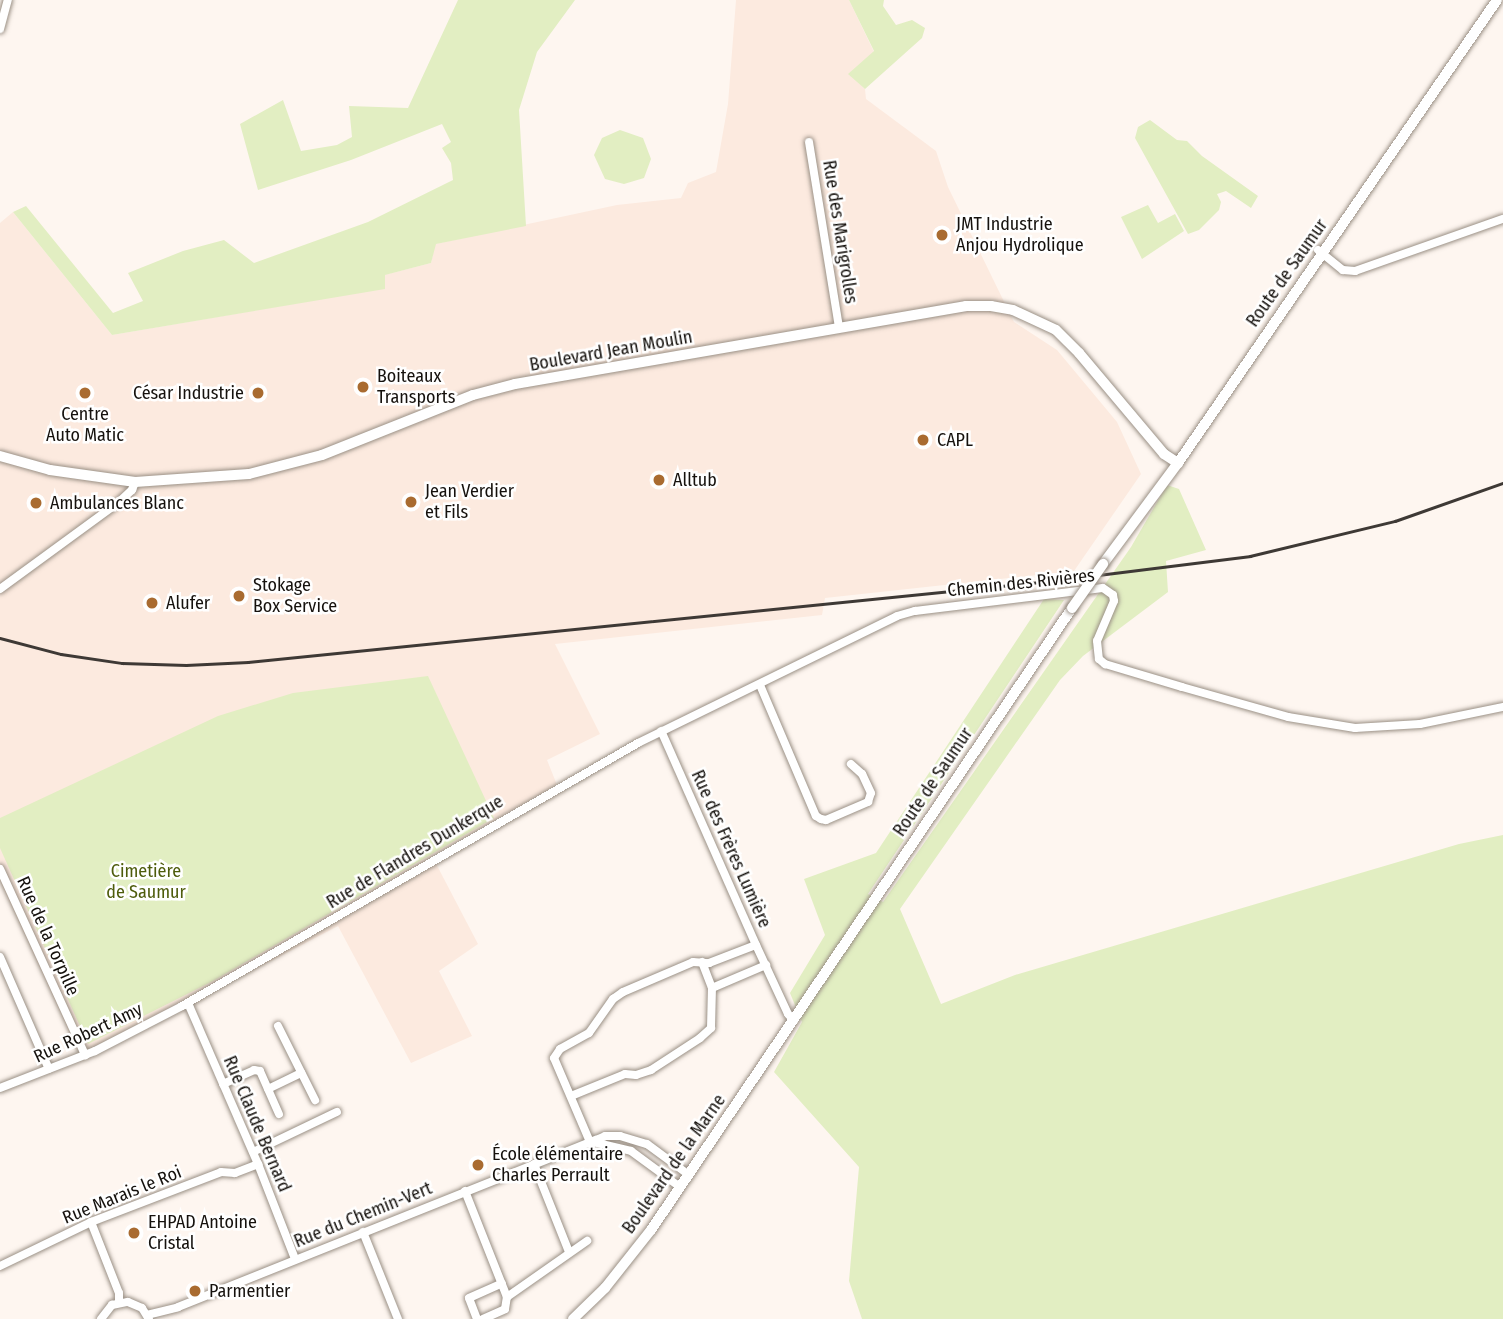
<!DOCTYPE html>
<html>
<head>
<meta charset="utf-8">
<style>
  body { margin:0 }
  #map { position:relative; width:1503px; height:1319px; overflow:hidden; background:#fef6f0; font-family:"Fira Sans Condensed",sans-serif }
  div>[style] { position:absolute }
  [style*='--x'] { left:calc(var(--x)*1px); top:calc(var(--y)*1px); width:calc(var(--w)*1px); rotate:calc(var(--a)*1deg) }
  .industrial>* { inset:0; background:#fceadf }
  .green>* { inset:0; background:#e2eec2 }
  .roads { filter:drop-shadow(0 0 2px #9a9085) drop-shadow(0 0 2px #9a9085) }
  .minor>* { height:8px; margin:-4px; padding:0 4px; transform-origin:4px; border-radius:4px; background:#fff }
  .tertiary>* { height:10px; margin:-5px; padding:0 5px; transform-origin:5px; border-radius:5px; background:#fff }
  .secondary>* { height:10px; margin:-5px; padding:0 5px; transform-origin:5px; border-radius:5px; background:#fff }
  .rail>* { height:2.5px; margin:-1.25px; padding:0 1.25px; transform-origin:1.25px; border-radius:1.25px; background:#3e3935 }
  .bridges { filter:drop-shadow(0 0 2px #9a9085) drop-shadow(0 0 2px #9a9085) }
  .secondary-bridge>* { height:10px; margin:-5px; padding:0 5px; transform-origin:5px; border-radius:5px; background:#fff }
  .dots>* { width:19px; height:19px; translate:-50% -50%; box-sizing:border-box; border:4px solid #fff; border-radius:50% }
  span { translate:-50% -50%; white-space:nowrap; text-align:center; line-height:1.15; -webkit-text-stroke:5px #fff; paint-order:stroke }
  .poi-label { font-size:18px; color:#15110d }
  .left { translate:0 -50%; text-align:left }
  .right { translate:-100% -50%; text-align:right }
  .street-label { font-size:18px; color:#15110d }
  .park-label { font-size:18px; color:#4e5c0c }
</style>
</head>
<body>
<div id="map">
  <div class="industrial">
    <i style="clip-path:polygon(736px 0,849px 0,874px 52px,849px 74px,865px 89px,866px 99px,936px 151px,948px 187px,1014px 322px,1057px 350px,1117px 422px,1141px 474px,1074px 571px,825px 598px,822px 615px,555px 644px,600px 734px,547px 760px,557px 785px,432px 856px,478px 944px,439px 971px,472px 1036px,411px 1063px,338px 926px,82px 1060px,0 881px,0 223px,13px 212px,112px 335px,385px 288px,384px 275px,431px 263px,435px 244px,617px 205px,681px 198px,688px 183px,716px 172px,728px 104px)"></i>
  </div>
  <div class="green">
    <i style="clip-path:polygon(458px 0,575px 0,537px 52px,519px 110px,526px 226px,436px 244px,431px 263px,385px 275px,385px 289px,112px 335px,13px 212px,26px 206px,113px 313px,143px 301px,128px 273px,183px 251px,224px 240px,254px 263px,368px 222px,453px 180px,451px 163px,442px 148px,451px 142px,442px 124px,351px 160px,258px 190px,240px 124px,283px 100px,301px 151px,337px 145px,352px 137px,349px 106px,408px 108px)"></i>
    <i style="clip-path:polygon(849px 0,884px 0,883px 6px,896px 25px,912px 20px,925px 28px,922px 38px,865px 89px,848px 74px,874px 51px)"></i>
    <i style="clip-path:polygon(1150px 120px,1177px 140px,1187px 141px,1202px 156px,1258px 196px,1251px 208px,1226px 191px,1217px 194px,1221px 202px,1219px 210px,1199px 230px,1188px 234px,1135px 138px,1138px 127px)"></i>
    <i style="clip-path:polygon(620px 130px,643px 138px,651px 159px,644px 178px,624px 184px,605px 179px,594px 155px,602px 138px)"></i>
    <i style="clip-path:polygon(1148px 205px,1158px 223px,1175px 214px,1184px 231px,1142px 259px,1121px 217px)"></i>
    <i style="clip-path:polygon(1167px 485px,1179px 489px,1206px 550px,1166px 561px,1168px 592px,1083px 656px,1060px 680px,900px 909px,941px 1004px,1015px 975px,1459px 844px,1503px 835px,1503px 1319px,862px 1319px,849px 1281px,859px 1167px,774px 1072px,802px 1022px,790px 993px,825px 935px,804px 879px,876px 853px,1044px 599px,1064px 600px,868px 894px,883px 902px,1131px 547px)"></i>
    <i style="clip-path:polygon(428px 676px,494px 818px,213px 981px,88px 1044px,0 848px,0 818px,218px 716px,293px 693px)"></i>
  </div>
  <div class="roads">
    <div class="minor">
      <i style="--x:0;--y:29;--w:30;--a:-75"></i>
      <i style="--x:809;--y:142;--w:188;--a:80.8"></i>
      <i style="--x:1318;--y:250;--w:32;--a:39"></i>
      <i style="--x:1343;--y:270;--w:12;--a:5"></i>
      <i style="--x:1355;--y:271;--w:157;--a:-19.4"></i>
      <i style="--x:0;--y:589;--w:147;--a:-36.2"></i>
      <i style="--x:119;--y:502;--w:18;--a:-43"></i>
      <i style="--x:132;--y:490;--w:9;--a:-69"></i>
      <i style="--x:760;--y:685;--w:142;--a:66.9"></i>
      <i style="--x:816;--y:816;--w:6;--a:31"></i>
      <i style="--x:821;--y:819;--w:5;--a:11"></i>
      <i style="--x:826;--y:820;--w:46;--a:-23.2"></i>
      <i style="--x:868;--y:802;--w:9;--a:-72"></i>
      <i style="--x:871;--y:793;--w:21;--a:-115"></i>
      <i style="--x:862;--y:774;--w:15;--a:-138"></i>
      <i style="--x:0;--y:869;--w:205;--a:65.4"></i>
      <i style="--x:756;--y:945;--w:76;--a:65.1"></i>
      <i style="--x:788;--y:1014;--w:9;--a:49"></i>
      <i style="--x:0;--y:957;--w:122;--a:66.4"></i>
      <i style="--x:702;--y:962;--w:28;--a:69"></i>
      <i style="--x:188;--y:1003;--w:176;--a:66.5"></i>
      <i style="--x:258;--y:1164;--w:102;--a:68.7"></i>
      <i style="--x:278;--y:1026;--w:83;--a:63.4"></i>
      <i style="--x:223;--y:1084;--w:34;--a:-24"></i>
      <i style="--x:254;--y:1070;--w:6;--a:9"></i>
      <i style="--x:260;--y:1071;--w:47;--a:66.2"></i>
      <i style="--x:0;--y:1088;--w:102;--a:-21.3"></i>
      <i style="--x:95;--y:1051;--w:98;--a:-27.3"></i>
      <i style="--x:182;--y:1006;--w:526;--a:-29.97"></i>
      <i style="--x:638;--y:743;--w:288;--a:-26.1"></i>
      <i style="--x:897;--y:616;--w:19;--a:-16"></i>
      <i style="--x:915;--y:611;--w:189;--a:-7"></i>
      <i style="--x:1103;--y:588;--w:12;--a:35"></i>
      <i style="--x:1113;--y:595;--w:6;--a:81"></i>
      <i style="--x:1114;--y:601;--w:43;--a:113"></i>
      <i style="--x:1097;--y:641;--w:18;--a:84"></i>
      <i style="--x:1099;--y:659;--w:8;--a:40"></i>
      <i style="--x:1105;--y:664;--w:80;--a:16.6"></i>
      <i style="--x:1182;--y:687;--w:110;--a:15.8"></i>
      <i style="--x:1288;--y:717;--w:68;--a:9.3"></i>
      <i style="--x:1355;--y:728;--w:65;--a:-3.5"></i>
      <i style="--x:1420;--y:724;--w:85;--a:-11.6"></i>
      <i style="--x:268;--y:1089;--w:37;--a:-26"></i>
      <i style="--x:571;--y:1096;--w:58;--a:-22.2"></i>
      <i style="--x:625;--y:1074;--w:11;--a:5"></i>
      <i style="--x:636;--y:1075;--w:16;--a:-18"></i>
      <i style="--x:651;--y:1070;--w:59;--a:-33.1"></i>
      <i style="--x:700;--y:1038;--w:15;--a:-42"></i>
      <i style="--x:711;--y:1028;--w:40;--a:-88.6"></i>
      <i style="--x:712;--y:988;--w:59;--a:-23.1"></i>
      <i style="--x:590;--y:1142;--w:91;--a:-113.2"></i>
      <i style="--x:554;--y:1058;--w:11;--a:-56"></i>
      <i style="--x:560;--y:1049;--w:33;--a:-29"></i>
      <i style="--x:589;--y:1033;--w:42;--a:-54.8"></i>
      <i style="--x:613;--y:999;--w:12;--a:-35"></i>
      <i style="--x:623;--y:992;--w:76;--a:-23.2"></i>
      <i style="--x:693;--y:962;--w:16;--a:4"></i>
      <i style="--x:709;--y:963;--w:50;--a:-21"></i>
      <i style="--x:756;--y:945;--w:234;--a:-113.9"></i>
      <i style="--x:593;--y:1142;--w:39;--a:13"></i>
      <i style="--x:631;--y:1151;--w:61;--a:36.3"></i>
      <i style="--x:253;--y:1152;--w:93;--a:-25.5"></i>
      <i style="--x:534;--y:1164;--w:95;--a:68.3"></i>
      <i style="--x:465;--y:1191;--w:114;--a:68.4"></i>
      <i style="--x:507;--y:1297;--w:98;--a:-35"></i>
      <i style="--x:91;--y:1222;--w:76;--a:68.5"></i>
      <i style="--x:119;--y:1293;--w:9;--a:90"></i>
      <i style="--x:363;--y:1232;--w:94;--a:68.1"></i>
      <i style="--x:0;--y:1266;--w:101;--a:-25.8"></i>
      <i style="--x:91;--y:1222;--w:139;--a:-21"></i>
      <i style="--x:221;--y:1172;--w:14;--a:4"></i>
      <i style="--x:235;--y:1173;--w:25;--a:-21"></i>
      <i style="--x:147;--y:1315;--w:32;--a:-14"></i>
      <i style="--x:178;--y:1307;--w:460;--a:-21.8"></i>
      <i style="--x:605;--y:1136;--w:15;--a:0"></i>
      <i style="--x:620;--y:1136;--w:28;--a:17"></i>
      <i style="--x:647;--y:1144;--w:52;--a:36.4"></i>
      <i style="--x:101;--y:1319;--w:18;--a:-52"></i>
      <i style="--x:112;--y:1305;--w:16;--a:-11"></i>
      <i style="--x:128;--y:1302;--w:15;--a:23"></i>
      <i style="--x:142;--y:1308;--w:13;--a:58"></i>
      <i style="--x:477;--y:1319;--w:22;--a:-111"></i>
      <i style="--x:469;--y:1298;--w:36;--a:-24"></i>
      <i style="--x:483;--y:1319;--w:24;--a:-24"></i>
      <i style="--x:505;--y:1309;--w:12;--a:-81"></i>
    </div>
    <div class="tertiary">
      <i style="--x:0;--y:456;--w:52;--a:15.6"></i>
      <i style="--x:50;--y:470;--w:86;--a:8"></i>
      <i style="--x:135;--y:482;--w:114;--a:-4"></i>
      <i style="--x:249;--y:474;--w:75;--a:-14.6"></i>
      <i style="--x:322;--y:455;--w:162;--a:-21.7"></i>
      <i style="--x:473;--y:395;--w:43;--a:-14.7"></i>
      <i style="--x:515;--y:384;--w:458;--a:-9.8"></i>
      <i style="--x:966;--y:306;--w:25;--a:0"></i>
      <i style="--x:991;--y:306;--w:22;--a:10"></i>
      <i style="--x:1013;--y:310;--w:47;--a:24.9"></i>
      <i style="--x:1056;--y:330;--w:33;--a:45"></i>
      <i style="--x:1079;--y:353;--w:132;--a:49.9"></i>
      <i style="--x:1164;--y:454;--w:17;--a:33"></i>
    </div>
    <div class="secondary">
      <i style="--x:1103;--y:564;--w:126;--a:-53.4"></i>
      <i style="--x:1178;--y:463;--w:562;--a:-55.43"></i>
      <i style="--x:573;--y:1319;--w:45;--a:-44.1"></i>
      <i style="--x:605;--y:1288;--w:74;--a:-51.6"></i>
      <i style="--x:651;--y:1230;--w:751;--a:-55.91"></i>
    </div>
  </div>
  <div class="rail">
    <i style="--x:0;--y:638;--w:63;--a:14.7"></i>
    <i style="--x:61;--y:654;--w:62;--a:8.4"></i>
    <i style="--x:122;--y:663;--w:64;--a:1.8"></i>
    <i style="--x:186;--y:665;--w:62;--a:-2.8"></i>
    <i style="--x:248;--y:662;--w:806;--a:-5.77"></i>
    <i style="--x:1050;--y:581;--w:202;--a:-7.1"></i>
    <i style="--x:1250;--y:556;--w:149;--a:-13.6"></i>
    <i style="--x:1395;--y:521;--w:114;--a:-19.4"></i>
  </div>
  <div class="bridges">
    <div class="secondary-bridge">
      <i style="--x:1072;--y:608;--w:54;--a:-54.8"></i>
    </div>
  </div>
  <div class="dots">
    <i style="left:942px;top:235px;background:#a96b30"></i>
    <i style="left:363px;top:387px;background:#a96b30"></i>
    <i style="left:85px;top:393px;background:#a96b30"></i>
    <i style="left:258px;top:393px;background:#a96b30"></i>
    <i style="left:923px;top:440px;background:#a96b30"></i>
    <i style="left:659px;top:480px;background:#a96b30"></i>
    <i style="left:411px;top:502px;background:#a96b30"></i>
    <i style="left:36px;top:503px;background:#a96b30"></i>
    <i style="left:239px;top:596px;background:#a96b30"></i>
    <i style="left:152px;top:603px;background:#a96b30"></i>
    <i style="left:478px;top:1165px;background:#a96b30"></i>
    <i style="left:134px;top:1233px;background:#a96b30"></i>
    <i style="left:195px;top:1291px;background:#a96b30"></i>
  </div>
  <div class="poi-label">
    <span class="left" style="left:956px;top:235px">JMT Industrie<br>Anjou Hydrolique</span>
    <span class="left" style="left:377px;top:387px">Boiteaux<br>Transports</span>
    <span class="right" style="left:244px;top:393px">César Industrie</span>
    <span style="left:85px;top:425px">Centre<br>Auto Matic</span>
    <span class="left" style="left:937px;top:440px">CAPL</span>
    <span class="left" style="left:673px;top:480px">Alltub</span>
    <span class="left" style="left:425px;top:502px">Jean Verdier<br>et Fils</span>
    <span class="left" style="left:50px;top:503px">Ambulances Blanc</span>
    <span class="left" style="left:253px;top:596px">Stokage<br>Box Service</span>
    <span class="left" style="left:166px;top:603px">Alufer</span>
    <span class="left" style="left:492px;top:1165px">École élémentaire<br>Charles Perrault</span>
    <span class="left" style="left:148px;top:1233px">EHPAD Antoine<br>Cristal</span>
    <span class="left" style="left:209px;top:1291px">Parmentier</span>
  </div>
  <div class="street-label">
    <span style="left:840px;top:232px;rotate:81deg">Rue des Marigrolles</span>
    <span style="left:1287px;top:273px;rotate:-55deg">Route de Saumur</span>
    <span style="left:611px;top:351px;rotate:-10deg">Boulevard Jean Moulin</span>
    <span style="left:1021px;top:583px;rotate:-6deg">Chemin des Rivières</span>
    <span style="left:933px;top:782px;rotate:-56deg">Route de Saumur</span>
    <span style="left:731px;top:849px;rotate:66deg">Rue des Frères Lumière</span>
    <span style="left:415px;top:852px;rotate:-31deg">Rue de Flandres Dunkerque</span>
    <span style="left:48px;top:936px;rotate:66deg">Rue de la Torpille</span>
    <span style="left:88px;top:1033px;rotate:-25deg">Rue Robert Amy</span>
    <span style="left:257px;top:1124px;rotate:67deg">Rue Claude Bernard</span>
    <span style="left:674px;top:1164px;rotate:-55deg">Boulevard de la Marne</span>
    <span style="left:122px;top:1195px;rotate:-22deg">Rue Marais le Roi</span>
    <span style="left:363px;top:1215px;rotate:-22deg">Rue du Chemin-Vert</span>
  </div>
  <div class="park-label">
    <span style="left:146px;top:882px">Cimetière<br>de Saumur</span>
  </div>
</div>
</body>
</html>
